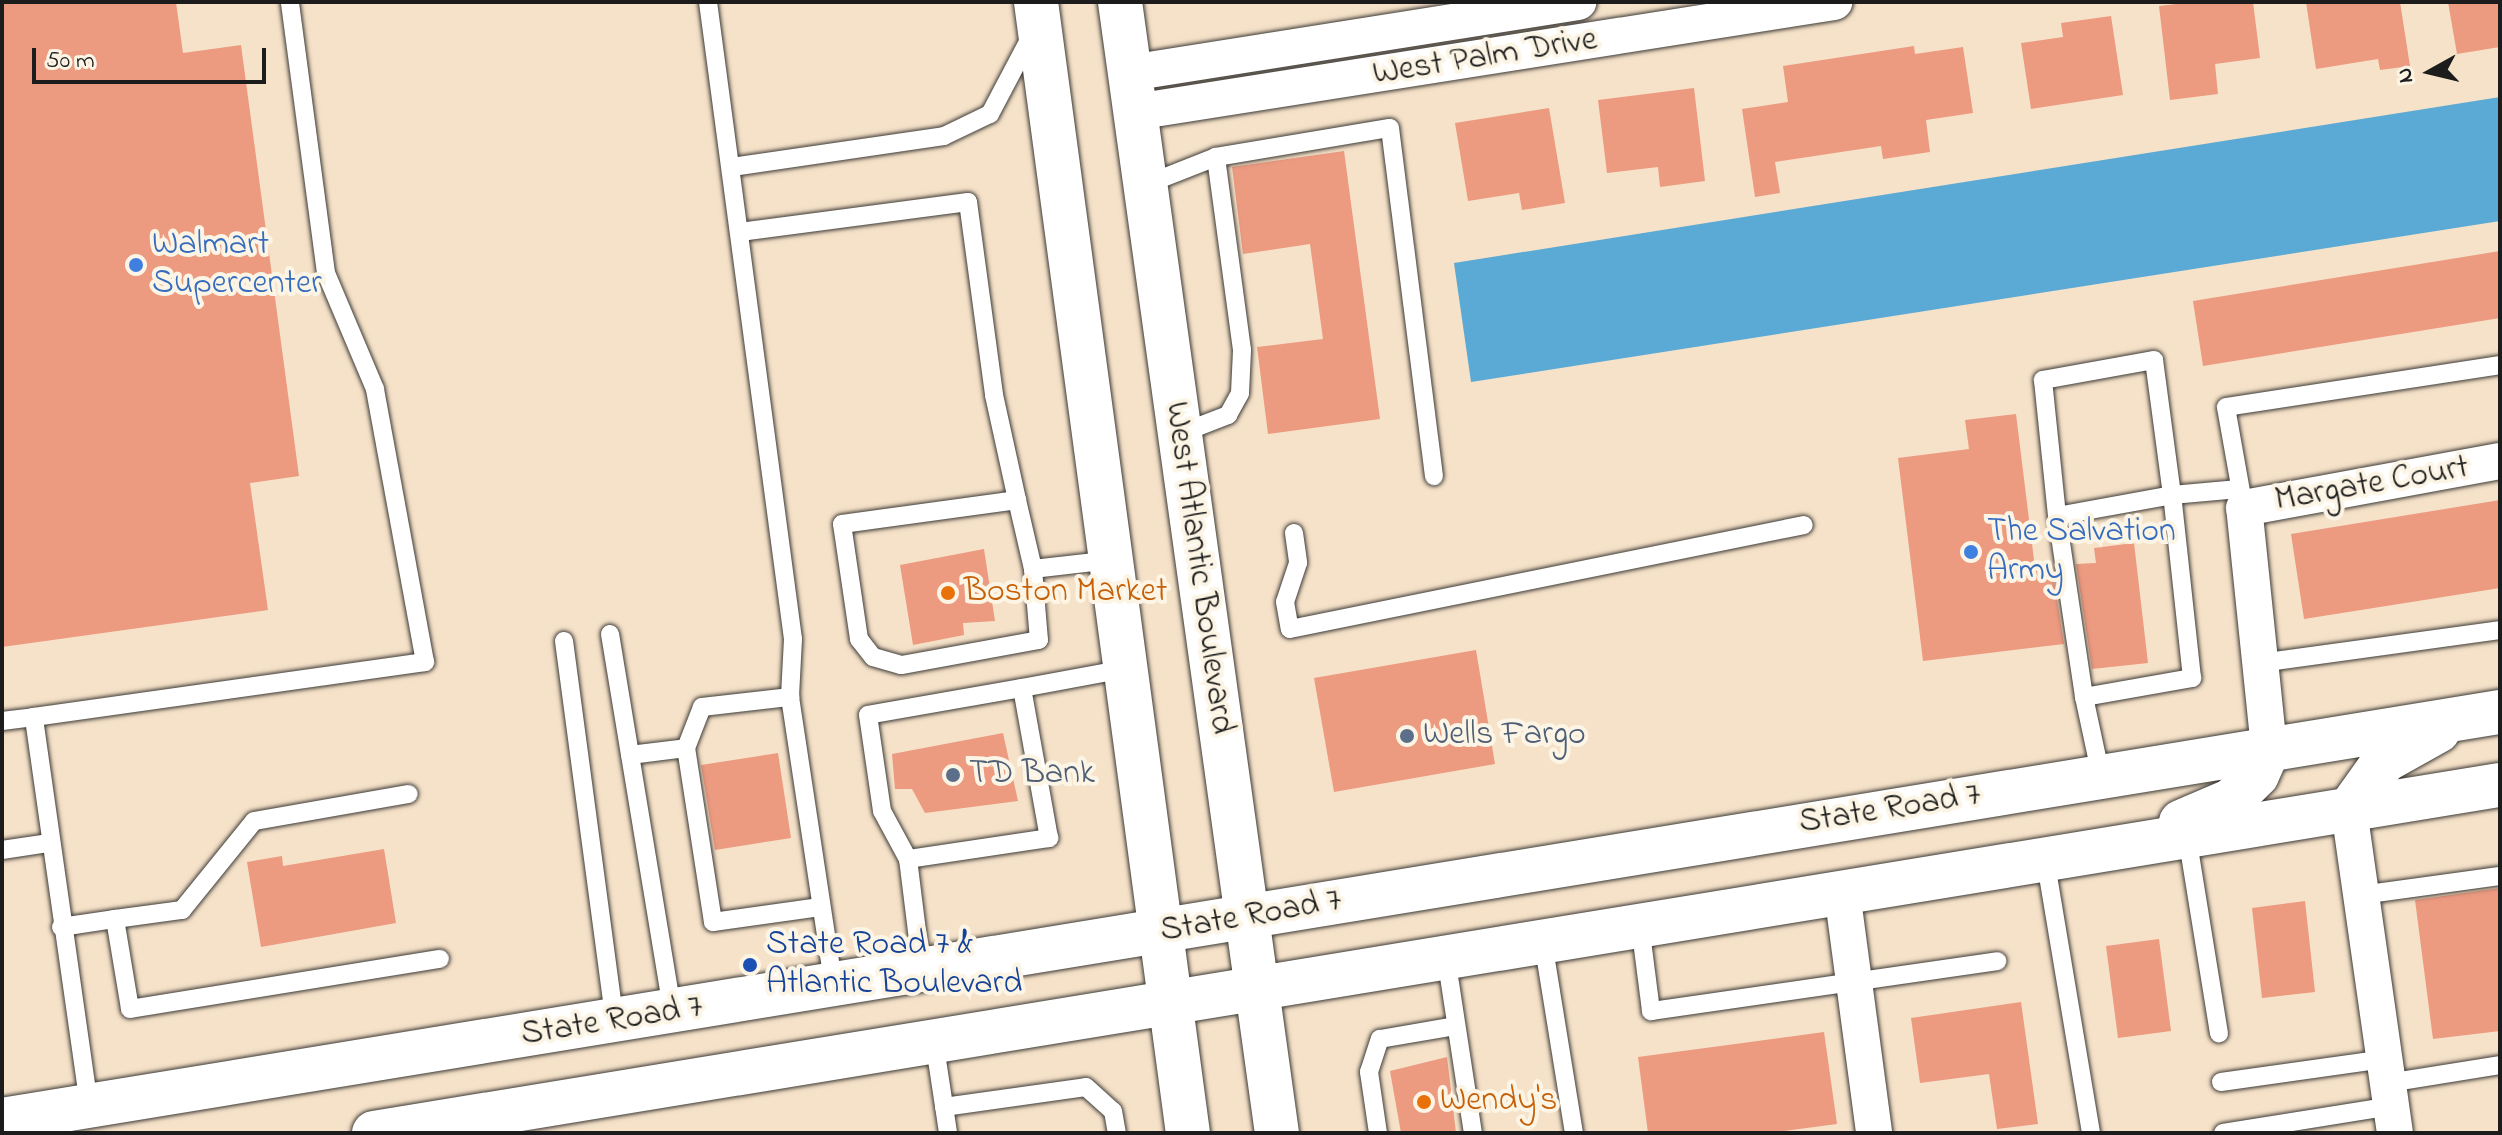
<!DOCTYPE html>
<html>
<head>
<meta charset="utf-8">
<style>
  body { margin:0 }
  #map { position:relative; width:2502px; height:1135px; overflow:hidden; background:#f6e2c9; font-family:"Indie Flower",sans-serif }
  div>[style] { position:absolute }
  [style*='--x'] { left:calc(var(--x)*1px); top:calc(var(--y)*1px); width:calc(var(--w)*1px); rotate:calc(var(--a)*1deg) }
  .water>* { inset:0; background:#5ba9d5 }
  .building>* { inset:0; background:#ec9a80 }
  .roads { filter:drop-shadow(0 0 2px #3d3a36) drop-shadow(0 0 2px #3d3a36) }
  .service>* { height:18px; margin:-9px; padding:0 9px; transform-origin:9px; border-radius:9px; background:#fff }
  .minor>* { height:36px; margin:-18px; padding:0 18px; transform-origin:18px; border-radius:18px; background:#fff }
  .primary>* { height:44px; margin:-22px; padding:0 22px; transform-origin:22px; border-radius:22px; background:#fff }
  .dots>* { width:22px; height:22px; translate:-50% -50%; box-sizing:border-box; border:4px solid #fcf5e5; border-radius:50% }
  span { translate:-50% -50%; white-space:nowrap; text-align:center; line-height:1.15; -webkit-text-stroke:8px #fcf5e5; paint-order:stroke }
  .street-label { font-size:34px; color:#1c1c1c }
  .shop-label { font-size:34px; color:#366cbe }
  .left { translate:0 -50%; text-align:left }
  .food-label { font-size:34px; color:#c56008 }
  .service-label { font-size:34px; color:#4e5e75 }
  .transit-label { font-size:34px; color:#164399 }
  .frame { position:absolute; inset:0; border:4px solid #1c1c1c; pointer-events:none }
  .north { position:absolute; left:2390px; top:32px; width:80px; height:80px; -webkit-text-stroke:6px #fcf5e5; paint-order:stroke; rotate:262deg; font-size:22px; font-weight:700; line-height:32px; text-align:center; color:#1c1c1c }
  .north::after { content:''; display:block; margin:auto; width:28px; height:36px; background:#1c1c1c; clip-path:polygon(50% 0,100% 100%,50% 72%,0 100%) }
  .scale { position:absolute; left:32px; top:48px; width:234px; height:36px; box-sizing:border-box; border:4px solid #1c1c1c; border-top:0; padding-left:10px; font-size:24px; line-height:28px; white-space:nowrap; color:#1c1c1c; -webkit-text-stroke:6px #fcf5e5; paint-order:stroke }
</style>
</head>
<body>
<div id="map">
  <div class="water">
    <i style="clip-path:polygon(2500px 97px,2500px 221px,1471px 382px,1454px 263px)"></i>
  </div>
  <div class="building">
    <i style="clip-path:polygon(2px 2px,176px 2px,183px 53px,241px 45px,299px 476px,250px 483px,268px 610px,2px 647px)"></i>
    <i style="clip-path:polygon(2193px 2px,2253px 2px,2260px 58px,2215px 64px,2218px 94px,2170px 100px,2159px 6px)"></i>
    <i style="clip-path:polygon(2306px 2px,2400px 2px,2410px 66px,2380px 70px,2378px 59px,2316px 69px)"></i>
    <i style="clip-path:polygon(2448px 2px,2500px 2px,2500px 47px,2457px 54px)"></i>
    <i style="clip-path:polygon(2111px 16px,2123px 95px,2031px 109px,2021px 43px,2063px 37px,2061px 23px)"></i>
    <i style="clip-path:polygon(1914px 46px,1915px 54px,1963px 47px,1973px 113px,1926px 120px,1930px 152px,1883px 159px,1881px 146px,1775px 162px,1780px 193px,1755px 197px,1742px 109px,1788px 102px,1783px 66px)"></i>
    <i style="clip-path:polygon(1694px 88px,1705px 181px,1660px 187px,1658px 167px,1607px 173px,1598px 100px)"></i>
    <i style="clip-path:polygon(1549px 108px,1565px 203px,1522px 210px,1519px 193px,1468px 201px,1455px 123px)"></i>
    <i style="clip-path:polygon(1344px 151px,1380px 419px,1268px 434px,1257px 347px,1323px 339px,1310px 244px,1243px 254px,1232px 167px)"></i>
    <i style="clip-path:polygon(2500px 251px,2500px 318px,2203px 366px,2193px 301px)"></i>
    <i style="clip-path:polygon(2016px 414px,2035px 568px,2052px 567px,2064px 644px,1923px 661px,1898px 458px,1969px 449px,1965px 420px)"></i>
    <i style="clip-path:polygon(2500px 500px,2500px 588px,2304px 619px,2291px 534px)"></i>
    <i style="clip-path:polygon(2134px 543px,2148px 663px,2092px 669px,2076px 564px,2096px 563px,2094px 548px)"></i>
    <i style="clip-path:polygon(984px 549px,995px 621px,963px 623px,964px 635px,913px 645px,900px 565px)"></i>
    <i style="clip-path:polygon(1476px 650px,1495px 764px,1334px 792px,1314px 678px)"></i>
    <i style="clip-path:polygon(1003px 733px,1018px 801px,925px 813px,912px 789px,895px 789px,892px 754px)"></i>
    <i style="clip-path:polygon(778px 753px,791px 838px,715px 850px,701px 765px)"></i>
    <i style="clip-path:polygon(384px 849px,396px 923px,261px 947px,247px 862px,282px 856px,283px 866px)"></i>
    <i style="clip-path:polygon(2500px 888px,2500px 1031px,2433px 1039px,2415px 900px)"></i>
    <i style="clip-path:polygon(2305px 901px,2315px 992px,2262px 998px,2252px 908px)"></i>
    <i style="clip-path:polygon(2159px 939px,2171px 1031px,2118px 1038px,2106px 946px)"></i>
    <i style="clip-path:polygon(2021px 1002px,2038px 1124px,1997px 1129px,1989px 1074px,1920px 1083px,1911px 1018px)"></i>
    <i style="clip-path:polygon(1824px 1032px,1837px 1124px,1768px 1133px,1648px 1133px,1638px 1057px)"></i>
    <i style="clip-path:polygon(1447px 1057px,1456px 1133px,1401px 1133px,1390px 1071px)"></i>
  </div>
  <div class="roads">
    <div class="service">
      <i style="--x:708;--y:2;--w:643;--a:82.4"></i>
      <i style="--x:793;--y:639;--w:58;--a:93"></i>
      <i style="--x:732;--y:167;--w:214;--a:-8.3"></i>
      <i style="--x:944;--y:136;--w:51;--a:-25.6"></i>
      <i style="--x:990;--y:114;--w:86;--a:-62.2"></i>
      <i style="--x:1145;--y:185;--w:76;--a:-21.5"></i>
      <i style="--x:1216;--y:157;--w:176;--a:-9.5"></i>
      <i style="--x:1390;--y:128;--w:351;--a:82.8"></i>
      <i style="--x:740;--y:232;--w:230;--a:-7.5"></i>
      <i style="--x:968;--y:202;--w:195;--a:82.3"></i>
      <i style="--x:994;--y:395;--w:107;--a:77.6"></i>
      <i style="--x:1179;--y:434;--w:53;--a:-21.2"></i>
      <i style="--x:1228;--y:415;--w:25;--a:-61"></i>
      <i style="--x:1240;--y:393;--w:43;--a:-87.3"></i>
      <i style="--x:1242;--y:350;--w:195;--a:-97.7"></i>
      <i style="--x:2242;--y:497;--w:91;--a:-100.1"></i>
      <i style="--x:2226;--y:407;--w:277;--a:-8.7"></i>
      <i style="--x:2057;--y:516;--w:183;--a:81.5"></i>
      <i style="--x:1294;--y:533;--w:30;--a:82"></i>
      <i style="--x:1298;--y:563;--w:41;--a:108.4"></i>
      <i style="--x:1285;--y:602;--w:27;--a:80"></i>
      <i style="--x:1290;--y:629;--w:524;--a:-11.44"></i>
      <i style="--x:1033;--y:569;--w:71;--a:85.2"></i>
      <i style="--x:1039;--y:640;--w:140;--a:169.7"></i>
      <i style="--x:901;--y:665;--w:29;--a:-164"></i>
      <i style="--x:873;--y:657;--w:23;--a:-128"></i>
      <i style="--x:859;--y:639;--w:116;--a:-98.4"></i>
      <i style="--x:842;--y:524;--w:177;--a:-7.8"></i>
      <i style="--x:1017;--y:500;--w:71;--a:76.9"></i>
      <i style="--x:1033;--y:569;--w:80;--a:-6.5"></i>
      <i style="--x:610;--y:634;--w:381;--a:80.6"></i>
      <i style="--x:564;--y:641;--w:384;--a:82.4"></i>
      <i style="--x:2260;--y:663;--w:242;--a:-7.8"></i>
      <i style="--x:1022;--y:688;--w:105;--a:-10.5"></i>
      <i style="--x:2;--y:721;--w:32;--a:-7"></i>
      <i style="--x:630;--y:755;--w:56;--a:-7.1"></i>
      <i style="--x:2101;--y:776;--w:81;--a:-102.1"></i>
      <i style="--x:2084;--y:697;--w:110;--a:-10"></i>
      <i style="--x:2192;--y:678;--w:184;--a:-96.2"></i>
      <i style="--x:2172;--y:495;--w:136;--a:-97.6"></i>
      <i style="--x:2154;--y:360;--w:113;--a:169.8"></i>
      <i style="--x:2043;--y:380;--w:137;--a:84.1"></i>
      <i style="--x:2057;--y:516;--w:117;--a:-10.3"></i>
      <i style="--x:2172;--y:495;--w:67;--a:-5.1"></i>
      <i style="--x:2187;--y:836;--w:200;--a:80.8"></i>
      <i style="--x:2;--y:850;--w:48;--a:-8.5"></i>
      <i style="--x:2045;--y:858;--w:279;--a:80.5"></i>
      <i style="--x:908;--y:859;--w:143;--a:-8.5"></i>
      <i style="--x:1049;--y:838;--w:152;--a:-100.2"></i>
      <i style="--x:1022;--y:688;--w:156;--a:170.1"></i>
      <i style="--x:868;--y:715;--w:97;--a:81.7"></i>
      <i style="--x:882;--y:811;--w:55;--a:61.6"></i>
      <i style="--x:908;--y:859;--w:114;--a:82.9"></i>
      <i style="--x:2361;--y:895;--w:140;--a:-7.8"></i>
      <i style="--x:820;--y:907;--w:108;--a:172"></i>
      <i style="--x:713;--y:922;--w:176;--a:-98.8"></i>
      <i style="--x:686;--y:748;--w:44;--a:-68.7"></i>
      <i style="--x:702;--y:707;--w:89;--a:-6.5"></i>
      <i style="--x:790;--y:697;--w:289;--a:81.4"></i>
      <i style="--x:115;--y:919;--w:68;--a:-7.7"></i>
      <i style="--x:182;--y:910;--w:114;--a:-51"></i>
      <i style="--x:254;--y:821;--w:157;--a:-9.9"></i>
      <i style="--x:1640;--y:925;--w:87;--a:82.7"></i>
      <i style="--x:1651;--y:1011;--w:350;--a:-8.2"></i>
      <i style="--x:61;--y:927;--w:55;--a:-8.4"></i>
      <i style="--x:115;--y:919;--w:91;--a:80.5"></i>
      <i style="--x:130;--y:1009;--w:314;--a:-9.2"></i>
      <i style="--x:1543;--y:942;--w:193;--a:80.8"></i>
      <i style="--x:1446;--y:957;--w:178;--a:81.3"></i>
      <i style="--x:934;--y:1040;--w:94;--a:81.4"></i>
      <i style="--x:2221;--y:1082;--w:166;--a:-8"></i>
      <i style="--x:2388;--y:1083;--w:113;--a:-9.1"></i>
      <i style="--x:89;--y:1105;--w:392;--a:-98.1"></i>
      <i style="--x:34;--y:717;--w:395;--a:-8"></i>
      <i style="--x:425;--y:662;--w:278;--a:-100.4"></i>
      <i style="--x:375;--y:389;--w:126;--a:-112.9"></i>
      <i style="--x:326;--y:273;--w:273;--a:-97.6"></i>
      <i style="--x:944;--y:1107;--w:143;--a:-8"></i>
      <i style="--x:1086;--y:1087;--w:36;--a:42"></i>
      <i style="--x:1113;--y:1111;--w:22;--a:80"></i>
      <i style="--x:1378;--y:1133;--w:62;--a:-98.4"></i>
      <i style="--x:1369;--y:1072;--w:35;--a:-72"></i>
      <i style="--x:1380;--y:1039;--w:76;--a:-9.8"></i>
      <i style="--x:2223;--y:1133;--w:170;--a:-9.1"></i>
    </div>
    <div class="minor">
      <i style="--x:1130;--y:73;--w:454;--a:-9"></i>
      <i style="--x:1135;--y:112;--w:708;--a:-8.94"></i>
      <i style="--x:2269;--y:748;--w:241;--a:-95.9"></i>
      <i style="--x:2244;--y:508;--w:260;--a:-10.4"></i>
      <i style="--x:2349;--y:810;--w:326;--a:81.9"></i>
      <i style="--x:1842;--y:892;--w:243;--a:82.4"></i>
    </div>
    <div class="primary">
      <i style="--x:1036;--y:2;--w:1141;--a:82.35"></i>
      <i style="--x:1120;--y:2;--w:1142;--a:82.1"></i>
      <i style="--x:2349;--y:810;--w:60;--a:-54.5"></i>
      <i style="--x:2384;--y:761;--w:62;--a:-29.1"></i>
      <i style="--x:2181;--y:822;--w:56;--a:-23.3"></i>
      <i style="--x:2232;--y:800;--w:35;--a:-45"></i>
      <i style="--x:2257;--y:775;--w:30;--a:-66"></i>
      <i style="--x:2;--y:1120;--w:2531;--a:-9.28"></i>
      <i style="--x:374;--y:1133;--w:2154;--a:-9.3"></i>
    </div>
  </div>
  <div class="dots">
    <i style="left:136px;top:265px;background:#3f7fe0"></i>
    <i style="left:1971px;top:552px;background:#3f7fe0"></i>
    <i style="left:948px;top:593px;background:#e8710a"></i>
    <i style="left:1407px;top:736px;background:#5c6f8a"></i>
    <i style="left:953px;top:775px;background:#5c6f8a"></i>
    <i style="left:750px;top:965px;background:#1a4fb4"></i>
    <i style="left:1424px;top:1102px;background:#e8710a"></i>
  </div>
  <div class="street-label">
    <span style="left:1485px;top:58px;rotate:-9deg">West Palm Drive</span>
    <span style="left:2372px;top:485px;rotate:-10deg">Margate Court</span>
    <span style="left:1198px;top:568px;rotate:82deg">West Atlantic Boulevard</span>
    <span style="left:1890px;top:810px;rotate:-9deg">State Road 7</span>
    <span style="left:1251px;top:917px;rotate:-10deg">State Road 7</span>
    <span style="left:612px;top:1022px;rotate:-9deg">State Road 7</span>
  </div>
  <div class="shop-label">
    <span class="left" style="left:152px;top:265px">Walmart<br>Supercenter</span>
    <span class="left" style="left:1987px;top:552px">The Salvation<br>Army</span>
  </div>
  <div class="food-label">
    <span class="left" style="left:964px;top:593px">Boston Market</span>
    <span class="left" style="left:1440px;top:1102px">Wendy's</span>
  </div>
  <div class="service-label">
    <span class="left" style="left:1423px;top:736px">Wells Fargo</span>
    <span class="left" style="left:969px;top:775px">TD Bank</span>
  </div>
  <div class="transit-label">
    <span class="left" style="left:766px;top:965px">State Road 7 &amp;<br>Atlantic Boulevard</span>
  </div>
  <div class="frame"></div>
  <div class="north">N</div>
  <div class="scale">50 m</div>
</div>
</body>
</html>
